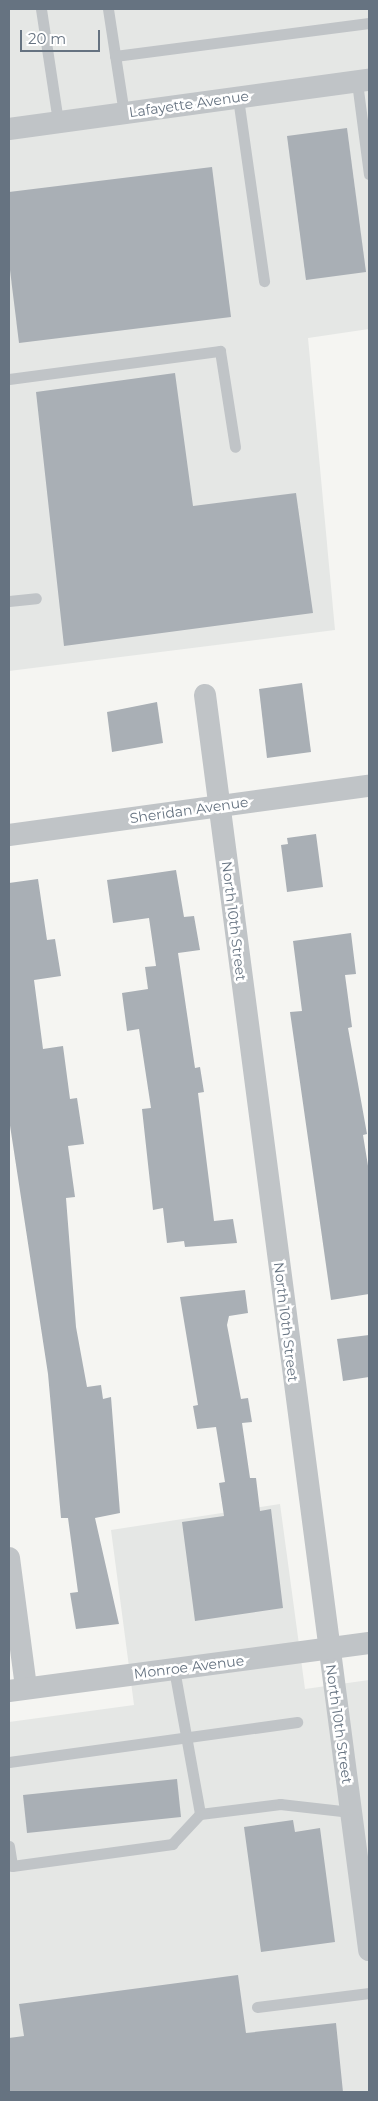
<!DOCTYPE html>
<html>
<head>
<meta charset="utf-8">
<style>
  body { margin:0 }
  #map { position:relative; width:378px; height:2101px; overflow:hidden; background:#f5f5f2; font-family:Montserrat,sans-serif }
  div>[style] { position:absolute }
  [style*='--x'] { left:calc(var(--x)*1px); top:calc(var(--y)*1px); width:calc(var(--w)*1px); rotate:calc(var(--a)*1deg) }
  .built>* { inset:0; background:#e5e7e5 }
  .building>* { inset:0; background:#a9afb5 }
  .lane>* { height:11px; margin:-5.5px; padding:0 5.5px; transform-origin:5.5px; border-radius:5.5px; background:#c0c4c7 }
  .street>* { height:22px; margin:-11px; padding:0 11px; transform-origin:11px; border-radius:11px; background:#c0c4c7 }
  span { translate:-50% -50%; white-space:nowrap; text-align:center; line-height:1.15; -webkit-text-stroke:5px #fff; paint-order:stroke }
  .street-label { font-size:14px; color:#667381 }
  .frame { position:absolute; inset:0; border:10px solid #667381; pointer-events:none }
  .scale { position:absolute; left:20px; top:30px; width:80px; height:22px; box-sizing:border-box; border:2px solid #667381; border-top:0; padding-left:6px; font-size:15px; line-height:18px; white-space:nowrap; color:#667381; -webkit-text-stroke:4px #fff; paint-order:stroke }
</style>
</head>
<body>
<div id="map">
  <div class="built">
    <i style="clip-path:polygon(9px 9px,369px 9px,369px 329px,308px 338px,335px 630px,9px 671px)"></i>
    <i style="clip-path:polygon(280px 1504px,305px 1689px,369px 1680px,369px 2092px,9px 2092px,9px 1722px,134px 1705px,111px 1530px)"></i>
  </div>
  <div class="building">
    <i style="clip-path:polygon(347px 128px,366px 272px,306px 280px,287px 136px)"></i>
    <i style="clip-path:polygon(212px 167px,231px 317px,19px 343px,9px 262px,9px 192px)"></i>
    <i style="clip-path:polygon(175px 373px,193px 506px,296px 493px,313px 613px,64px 646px,36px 392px)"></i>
    <i style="clip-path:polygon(302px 683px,311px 752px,267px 758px,259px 689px)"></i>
    <i style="clip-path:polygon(157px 702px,163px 743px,112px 752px,107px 712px)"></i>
    <i style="clip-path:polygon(316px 834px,323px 887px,287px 892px,281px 845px,288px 844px,287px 838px)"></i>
    <i style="clip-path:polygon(176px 870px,184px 917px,194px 916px,200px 950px,178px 953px,195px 1068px,200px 1067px,204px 1092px,198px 1093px,214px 1221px,233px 1219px,237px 1243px,185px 1247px,184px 1241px,167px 1243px,163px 1208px,153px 1210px,142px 1109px,151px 1108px,139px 1029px,127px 1031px,122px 993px,148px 989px,145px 967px,156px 966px,149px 918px,113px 923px,107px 880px)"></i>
    <i style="clip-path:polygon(38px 879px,47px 940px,55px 939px,61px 976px,34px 980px,43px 1049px,63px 1046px,70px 1099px,77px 1098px,84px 1144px,68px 1146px,75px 1197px,66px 1198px,76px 1327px,87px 1387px,101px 1385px,103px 1399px,111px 1397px,120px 1513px,95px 1518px,119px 1624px,76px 1629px,70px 1593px,78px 1592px,68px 1518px,61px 1518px,48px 1374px,9px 1119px,9px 883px)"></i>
    <i style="clip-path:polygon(351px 933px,356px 974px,345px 975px,352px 1027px,348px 1028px,367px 1134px,363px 1135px,369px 1172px,369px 1294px,331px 1300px,290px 1012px,302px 1011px,293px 941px)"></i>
    <i style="clip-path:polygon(245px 1290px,248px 1313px,229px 1316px,227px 1325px,241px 1399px,248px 1398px,252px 1422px,242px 1423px,250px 1478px,256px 1478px,260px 1511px,271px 1509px,283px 1608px,195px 1621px,182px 1522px,224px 1516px,219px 1483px,225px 1482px,216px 1427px,197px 1429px,193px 1406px,198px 1405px,180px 1297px)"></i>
    <i style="clip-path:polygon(369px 1335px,369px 1377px,343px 1381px,337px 1339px)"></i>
    <i style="clip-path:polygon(177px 1779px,181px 1817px,27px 1833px,23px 1795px)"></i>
    <i style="clip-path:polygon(293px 1820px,295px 1832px,320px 1828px,335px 1942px,261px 1952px,244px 1827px)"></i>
    <i style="clip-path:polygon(238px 1975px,246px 2033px,336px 2023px,343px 2092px,9px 2092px,9px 2038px,24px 2036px,19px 2004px)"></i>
  </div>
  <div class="lane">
    <i style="--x:41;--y:9;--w:114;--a:81.4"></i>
    <i style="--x:108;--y:9;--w:105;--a:81.3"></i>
    <i style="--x:115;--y:56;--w:256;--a:-7.4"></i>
    <i style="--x:357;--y:82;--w:93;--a:82.6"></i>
    <i style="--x:238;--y:98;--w:185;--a:81.9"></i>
    <i style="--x:9;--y:379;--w:213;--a:-7.6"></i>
    <i style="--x:220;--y:351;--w:97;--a:81.1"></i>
    <i style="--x:9;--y:601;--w:27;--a:-6"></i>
    <i style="--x:174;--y:1669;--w:147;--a:79.8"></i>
    <i style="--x:9;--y:1762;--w:291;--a:-7.9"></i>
    <i style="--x:9;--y:1846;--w:20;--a:81"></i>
    <i style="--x:12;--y:1866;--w:162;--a:-7.8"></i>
    <i style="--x:172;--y:1844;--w:41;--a:-47"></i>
    <i style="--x:200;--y:1814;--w:81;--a:-7.1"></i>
    <i style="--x:280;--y:1804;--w:71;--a:6.4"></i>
    <i style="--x:257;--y:2007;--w:113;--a:-7.1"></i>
  </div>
  <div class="street">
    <i style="--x:9;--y:129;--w:363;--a:-7.8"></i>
    <i style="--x:205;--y:695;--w:1266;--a:82.55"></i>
    <i style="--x:9;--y:835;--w:363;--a:-7.8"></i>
    <i style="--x:9;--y:1558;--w:131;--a:82.5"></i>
    <i style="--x:9;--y:1691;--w:363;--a:-7.6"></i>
  </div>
  <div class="street-label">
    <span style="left:189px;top:104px;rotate:-8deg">Lafayette Avenue</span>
    <span style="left:189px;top:810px;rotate:-8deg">Sheridan Avenue</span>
    <span style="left:234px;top:921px;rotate:83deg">North 10th Street</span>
    <span style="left:286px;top:1322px;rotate:83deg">North 10th Street</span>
    <span style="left:189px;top:1667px;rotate:-7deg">Monroe Avenue</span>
    <span style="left:339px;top:1724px;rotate:82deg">North 10th Street</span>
  </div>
  <div class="frame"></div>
  <div class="scale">20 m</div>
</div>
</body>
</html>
